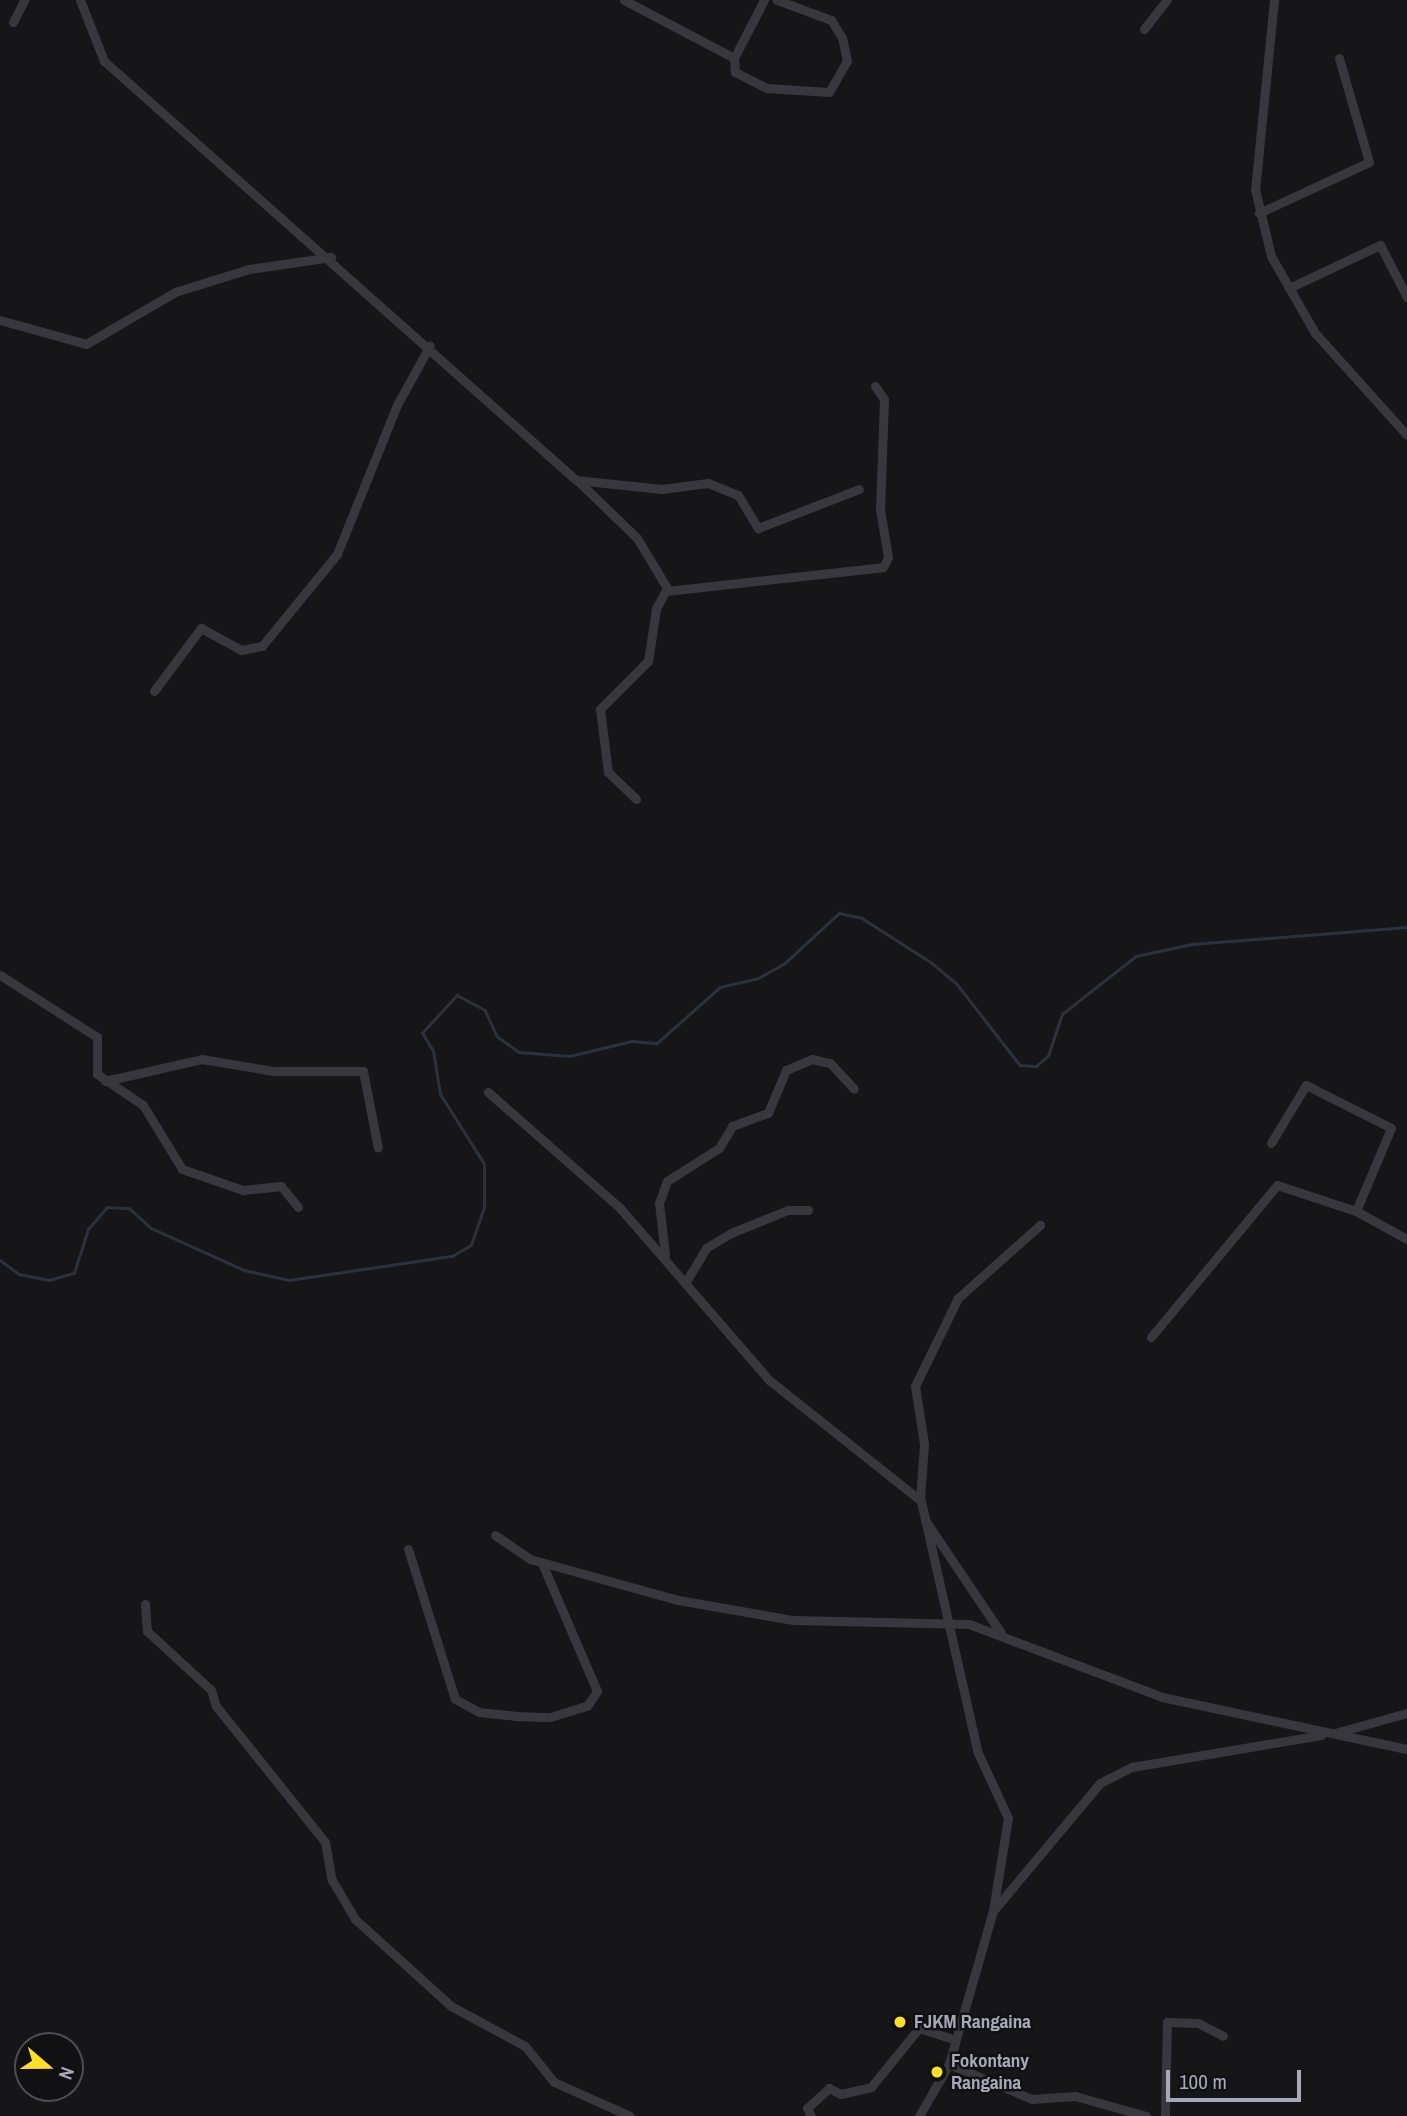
<!DOCTYPE html>
<html>
<head>
<meta charset="utf-8">
<style>
  body { margin:0 }
  #map { position:relative; width:1407px; height:2116px; overflow:hidden; background:#161618; font-family:"Archivo Narrow",sans-serif }
  div>[style] { position:absolute }
  [style*='--x'] { left:calc(var(--x)*1px); top:calc(var(--y)*1px); width:calc(var(--w)*1px); rotate:calc(var(--a)*1deg) }
  .stream>* { height:2.5px; margin:-1.25px; padding:0 1.25px; transform-origin:1.25px; border-radius:1.25px; background:#2b323d }
  .minor>* { height:9px; margin:-4.5px; padding:0 4.5px; transform-origin:4.5px; border-radius:4.5px; background:#37373d }
  .dots>* { width:19px; height:19px; translate:-50% -50%; box-sizing:border-box; border:4px solid #111113; border-radius:50% }
  span { translate:-50% -50%; white-space:nowrap; text-align:center; line-height:1.15; -webkit-text-stroke:5px #111113; paint-order:stroke }
  .poi-label { font-size:19px; color:#a7a9b9; font-weight:700 }
  .left { translate:0 -50%; text-align:left }
  .north { position:absolute; left:14px; top:2032px; width:70px; height:70px; box-sizing:border-box; background:#111113; border:2px solid #4d4e55; border-radius:50%; rotate:110deg; font-size:19px; font-weight:700; line-height:28px; text-align:center; color:#a7a9b9 }
  .north::after { content:''; display:block; margin:auto; width:24px; height:32px; background:#fddf29; clip-path:polygon(50% 0,100% 100%,50% 72%,0 100%) }
  .scale { position:absolute; left:1166px; top:2070px; width:135px; height:32px; box-sizing:border-box; border:4px solid #a7a9b9; border-top:0; padding-left:9px; font-size:21px; line-height:24px; white-space:nowrap; color:#a7a9b9; -webkit-text-stroke:5px #111113; paint-order:stroke }
</style>
</head>
<body>
<div id="map">
  <div class="stream">
    <i style="--x:0;--y:1260;--w:24;--a:36"></i>
    <i style="--x:19;--y:1274;--w:31;--a:11"></i>
    <i style="--x:49;--y:1280;--w:26;--a:-16"></i>
    <i style="--x:74;--y:1273;--w:46;--a:-72.3"></i>
    <i style="--x:88;--y:1229;--w:29;--a:-49"></i>
    <i style="--x:107;--y:1207;--w:22;--a:3"></i>
    <i style="--x:129;--y:1208;--w:30;--a:42"></i>
    <i style="--x:151;--y:1228;--w:102;--a:24.3"></i>
    <i style="--x:244;--y:1270;--w:46;--a:12.5"></i>
    <i style="--x:289;--y:1280;--w:165;--a:-8.4"></i>
    <i style="--x:452;--y:1256;--w:22;--a:-30"></i>
    <i style="--x:471;--y:1245;--w:39;--a:-71"></i>
    <i style="--x:484;--y:1208;--w:44;--a:-90"></i>
    <i style="--x:484;--y:1164;--w:83;--a:-122.2"></i>
    <i style="--x:440;--y:1094;--w:44;--a:-99.2"></i>
    <i style="--x:433;--y:1051;--w:21;--a:-121"></i>
    <i style="--x:422;--y:1033;--w:52;--a:-47.4"></i>
    <i style="--x:457;--y:995;--w:32;--a:28"></i>
    <i style="--x:485;--y:1010;--w:29;--a:65"></i>
    <i style="--x:497;--y:1036;--w:27;--a:36"></i>
    <i style="--x:519;--y:1052;--w:51;--a:4.5"></i>
    <i style="--x:570;--y:1056;--w:64;--a:-13.6"></i>
    <i style="--x:632;--y:1041;--w:25;--a:5"></i>
    <i style="--x:657;--y:1043;--w:84;--a:-41.6"></i>
    <i style="--x:720;--y:987;--w:39;--a:-13"></i>
    <i style="--x:758;--y:978;--w:31;--a:-29"></i>
    <i style="--x:785;--y:963;--w:74;--a:-42.8"></i>
    <i style="--x:839;--y:913;--w:24;--a:12"></i>
    <i style="--x:862;--y:918;--w:83;--a:32.7"></i>
    <i style="--x:932;--y:963;--w:33;--a:40"></i>
    <i style="--x:957;--y:984;--w:103;--a:52.1"></i>
    <i style="--x:1020;--y:1065;--w:16;--a:4"></i>
    <i style="--x:1036;--y:1066;--w:16;--a:-40"></i>
    <i style="--x:1048;--y:1056;--w:44;--a:-71.6"></i>
    <i style="--x:1062;--y:1014;--w:94;--a:-38.1"></i>
    <i style="--x:1136;--y:956;--w:57;--a:-12.1"></i>
    <i style="--x:1192;--y:944;--w:216;--a:-4.5"></i>
  </div>
  <div class="minor">
    <i style="--x:80;--y:0;--w:66;--a:68.5"></i>
    <i style="--x:104;--y:61;--w:631;--a:41.6"></i>
    <i style="--x:576;--y:480;--w:86;--a:6"></i>
    <i style="--x:662;--y:489;--w:46;--a:-7.4"></i>
    <i style="--x:708;--y:483;--w:32;--a:22"></i>
    <i style="--x:738;--y:495;--w:39;--a:59"></i>
    <i style="--x:758;--y:528;--w:108;--a:-21.1"></i>
    <i style="--x:624;--y:0;--w:124;--a:27.8"></i>
    <i style="--x:764;--y:0;--w:65;--a:117.3"></i>
    <i style="--x:734;--y:58;--w:14;--a:86"></i>
    <i style="--x:735;--y:72;--w:36;--a:27"></i>
    <i style="--x:767;--y:88;--w:62;--a:3.7"></i>
    <i style="--x:829;--y:92;--w:36;--a:-60"></i>
    <i style="--x:847;--y:61;--w:24;--a:-102"></i>
    <i style="--x:842;--y:38;--w:21;--a:-121"></i>
    <i style="--x:831;--y:20;--w:58;--a:-159.7"></i>
    <i style="--x:1274;--y:0;--w:190;--a:95.7"></i>
    <i style="--x:1255;--y:189;--w:69;--a:76.6"></i>
    <i style="--x:1271;--y:256;--w:89;--a:60.3"></i>
    <i style="--x:1315;--y:333;--w:137;--a:48"></i>
    <i style="--x:13;--y:22;--w:25;--a:-63"></i>
    <i style="--x:1144;--y:29;--w:37;--a:-52"></i>
    <i style="--x:1259;--y:213;--w:121;--a:-24.9"></i>
    <i style="--x:1369;--y:162;--w:108;--a:-106.1"></i>
    <i style="--x:1289;--y:288;--w:101;--a:-25.3"></i>
    <i style="--x:1380;--y:245;--w:59;--a:62.6"></i>
    <i style="--x:0;--y:320;--w:89;--a:15.6"></i>
    <i style="--x:86;--y:344;--w:103;--a:-30.3"></i>
    <i style="--x:175;--y:292;--w:77;--a:-17.3"></i>
    <i style="--x:249;--y:269;--w:83;--a:-8.3"></i>
    <i style="--x:578;--y:481;--w:82;--a:44"></i>
    <i style="--x:637;--y:538;--w:58;--a:59"></i>
    <i style="--x:667;--y:588;--w:24;--a:118"></i>
    <i style="--x:656;--y:609;--w:53;--a:98.7"></i>
    <i style="--x:648;--y:661;--w:68;--a:135"></i>
    <i style="--x:600;--y:709;--w:64;--a:82.8"></i>
    <i style="--x:608;--y:772;--w:39;--a:44"></i>
    <i style="--x:667;--y:591;--w:217;--a:-6.3"></i>
    <i style="--x:883;--y:567;--w:11;--a:-63"></i>
    <i style="--x:888;--y:557;--w:49;--a:-99.5"></i>
    <i style="--x:880;--y:509;--w:110;--a:-87.9"></i>
    <i style="--x:884;--y:399;--w:16;--a:-125"></i>
    <i style="--x:154;--y:691;--w:79;--a:-53.3"></i>
    <i style="--x:201;--y:628;--w:46;--a:28.8"></i>
    <i style="--x:241;--y:650;--w:21;--a:-11"></i>
    <i style="--x:262;--y:646;--w:119;--a:-50.8"></i>
    <i style="--x:337;--y:554;--w:161;--a:-68.1"></i>
    <i style="--x:397;--y:405;--w:68;--a:-61.2"></i>
    <i style="--x:0;--y:975;--w:115;--a:32.6"></i>
    <i style="--x:97;--y:1037;--w:37;--a:90"></i>
    <i style="--x:97;--y:1074;--w:55;--a:34"></i>
    <i style="--x:143;--y:1105;--w:75;--a:58.6"></i>
    <i style="--x:182;--y:1169;--w:65;--a:19"></i>
    <i style="--x:243;--y:1190;--w:38;--a:-6"></i>
    <i style="--x:281;--y:1186;--w:27;--a:51"></i>
    <i style="--x:105;--y:1081;--w:99;--a:-12.8"></i>
    <i style="--x:202;--y:1059;--w:72;--a:9.6"></i>
    <i style="--x:273;--y:1071;--w:90;--a:0"></i>
    <i style="--x:363;--y:1071;--w:78;--a:79"></i>
    <i style="--x:488;--y:1092;--w:176;--a:41.3"></i>
    <i style="--x:620;--y:1208;--w:228;--a:49.1"></i>
    <i style="--x:769;--y:1380;--w:194;--a:38.5"></i>
    <i style="--x:921;--y:1501;--w:258;--a:77.3"></i>
    <i style="--x:978;--y:1753;--w:72;--a:65.2"></i>
    <i style="--x:1008;--y:1818;--w:94;--a:99.2"></i>
    <i style="--x:1271;--y:1143;--w:68;--a:-58.9"></i>
    <i style="--x:1306;--y:1085;--w:95;--a:26.8"></i>
    <i style="--x:1391;--y:1128;--w:90;--a:112.9"></i>
    <i style="--x:665;--y:1254;--w:51;--a:-96.7"></i>
    <i style="--x:659;--y:1203;--w:23;--a:-70"></i>
    <i style="--x:667;--y:1181;--w:62;--a:-32.4"></i>
    <i style="--x:719;--y:1148;--w:26;--a:-59"></i>
    <i style="--x:732;--y:1126;--w:38;--a:-20"></i>
    <i style="--x:768;--y:1113;--w:47;--a:-67.3"></i>
    <i style="--x:786;--y:1070;--w:28;--a:-23"></i>
    <i style="--x:812;--y:1059;--w:18;--a:13"></i>
    <i style="--x:830;--y:1063;--w:35;--a:47"></i>
    <i style="--x:687;--y:1280;--w:37;--a:-59"></i>
    <i style="--x:706;--y:1248;--w:29;--a:-31"></i>
    <i style="--x:731;--y:1233;--w:61;--a:-22"></i>
    <i style="--x:788;--y:1210;--w:20;--a:0"></i>
    <i style="--x:1151;--y:1337;--w:197;--a:-50.3"></i>
    <i style="--x:1277;--y:1185;--w:83;--a:18.2"></i>
    <i style="--x:1356;--y:1211;--w:58;--a:28.8"></i>
    <i style="--x:920;--y:1499;--w:55;--a:-85.8"></i>
    <i style="--x:924;--y:1444;--w:59;--a:-98.8"></i>
    <i style="--x:915;--y:1386;--w:98;--a:-64"></i>
    <i style="--x:958;--y:1298;--w:110;--a:-41.7"></i>
    <i style="--x:925;--y:1520;--w:136;--a:56.1"></i>
    <i style="--x:495;--y:1535;--w:42;--a:34.4"></i>
    <i style="--x:530;--y:1559;--w:154;--a:15.5"></i>
    <i style="--x:678;--y:1600;--w:117;--a:9.9"></i>
    <i style="--x:793;--y:1620;--w:176;--a:1.3"></i>
    <i style="--x:969;--y:1624;--w:206;--a:20.7"></i>
    <i style="--x:1162;--y:1697;--w:250;--a:12"></i>
    <i style="--x:408;--y:1549;--w:157;--a:72.6"></i>
    <i style="--x:455;--y:1699;--w:27;--a:28"></i>
    <i style="--x:479;--y:1712;--w:36;--a:6"></i>
    <i style="--x:515;--y:1716;--w:35;--a:2"></i>
    <i style="--x:550;--y:1717;--w:39;--a:-17"></i>
    <i style="--x:587;--y:1706;--w:18;--a:-56"></i>
    <i style="--x:597;--y:1691;--w:139;--a:-113.3"></i>
    <i style="--x:145;--y:1604;--w:27;--a:86"></i>
    <i style="--x:147;--y:1631;--w:87;--a:42.7"></i>
    <i style="--x:211;--y:1690;--w:17;--a:73"></i>
    <i style="--x:216;--y:1706;--w:174;--a:51.3"></i>
    <i style="--x:325;--y:1842;--w:39;--a:80"></i>
    <i style="--x:332;--y:1880;--w:45;--a:59.5"></i>
    <i style="--x:355;--y:1919;--w:130;--a:42.2"></i>
    <i style="--x:451;--y:2006;--w:84;--a:28.4"></i>
    <i style="--x:525;--y:2046;--w:46;--a:51.1"></i>
    <i style="--x:554;--y:2082;--w:83;--a:24.1"></i>
    <i style="--x:1335;--y:1733;--w:75;--a:-15.5"></i>
    <i style="--x:949;--y:2064;--w:90;--a:22.9"></i>
    <i style="--x:1032;--y:2099;--w:43;--a:-4"></i>
    <i style="--x:1075;--y:2096;--w:74;--a:15.7"></i>
    <i style="--x:811;--y:2116;--w:9;--a:-117"></i>
    <i style="--x:807;--y:2108;--w:30;--a:-42"></i>
    <i style="--x:829;--y:2088;--w:13;--a:27"></i>
    <i style="--x:841;--y:2094;--w:31;--a:-13"></i>
    <i style="--x:871;--y:2087;--w:76;--a:-50.9"></i>
    <i style="--x:919;--y:2028;--w:38;--a:18"></i>
    <i style="--x:919;--y:2116;--w:60;--a:-60"></i>
    <i style="--x:949;--y:2064;--w:159;--a:-74"></i>
    <i style="--x:993;--y:1911;--w:167;--a:-50.1"></i>
    <i style="--x:1100;--y:1783;--w:36;--a:-27"></i>
    <i style="--x:1132;--y:1767;--w:192;--a:-9.6"></i>
    <i style="--x:1165;--y:2116;--w:94;--a:-88.8"></i>
    <i style="--x:1167;--y:2022;--w:31;--a:2"></i>
    <i style="--x:1198;--y:2023;--w:28;--a:27"></i>
  </div>
  <div class="dots">
    <i style="left:900px;top:2022px;background:#fddf29"></i>
    <i style="left:937px;top:2072px;background:#fddf29"></i>
  </div>
  <div class="poi-label">
    <span class="left" style="left:914px;top:2022px">FJKM Rangaina</span>
    <span class="left" style="left:951px;top:2072px">Fokontany<br>Rangaina</span>
  </div>
  <div class="north">N</div>
  <div class="scale">100 m</div>
</div>
</body>
</html>
